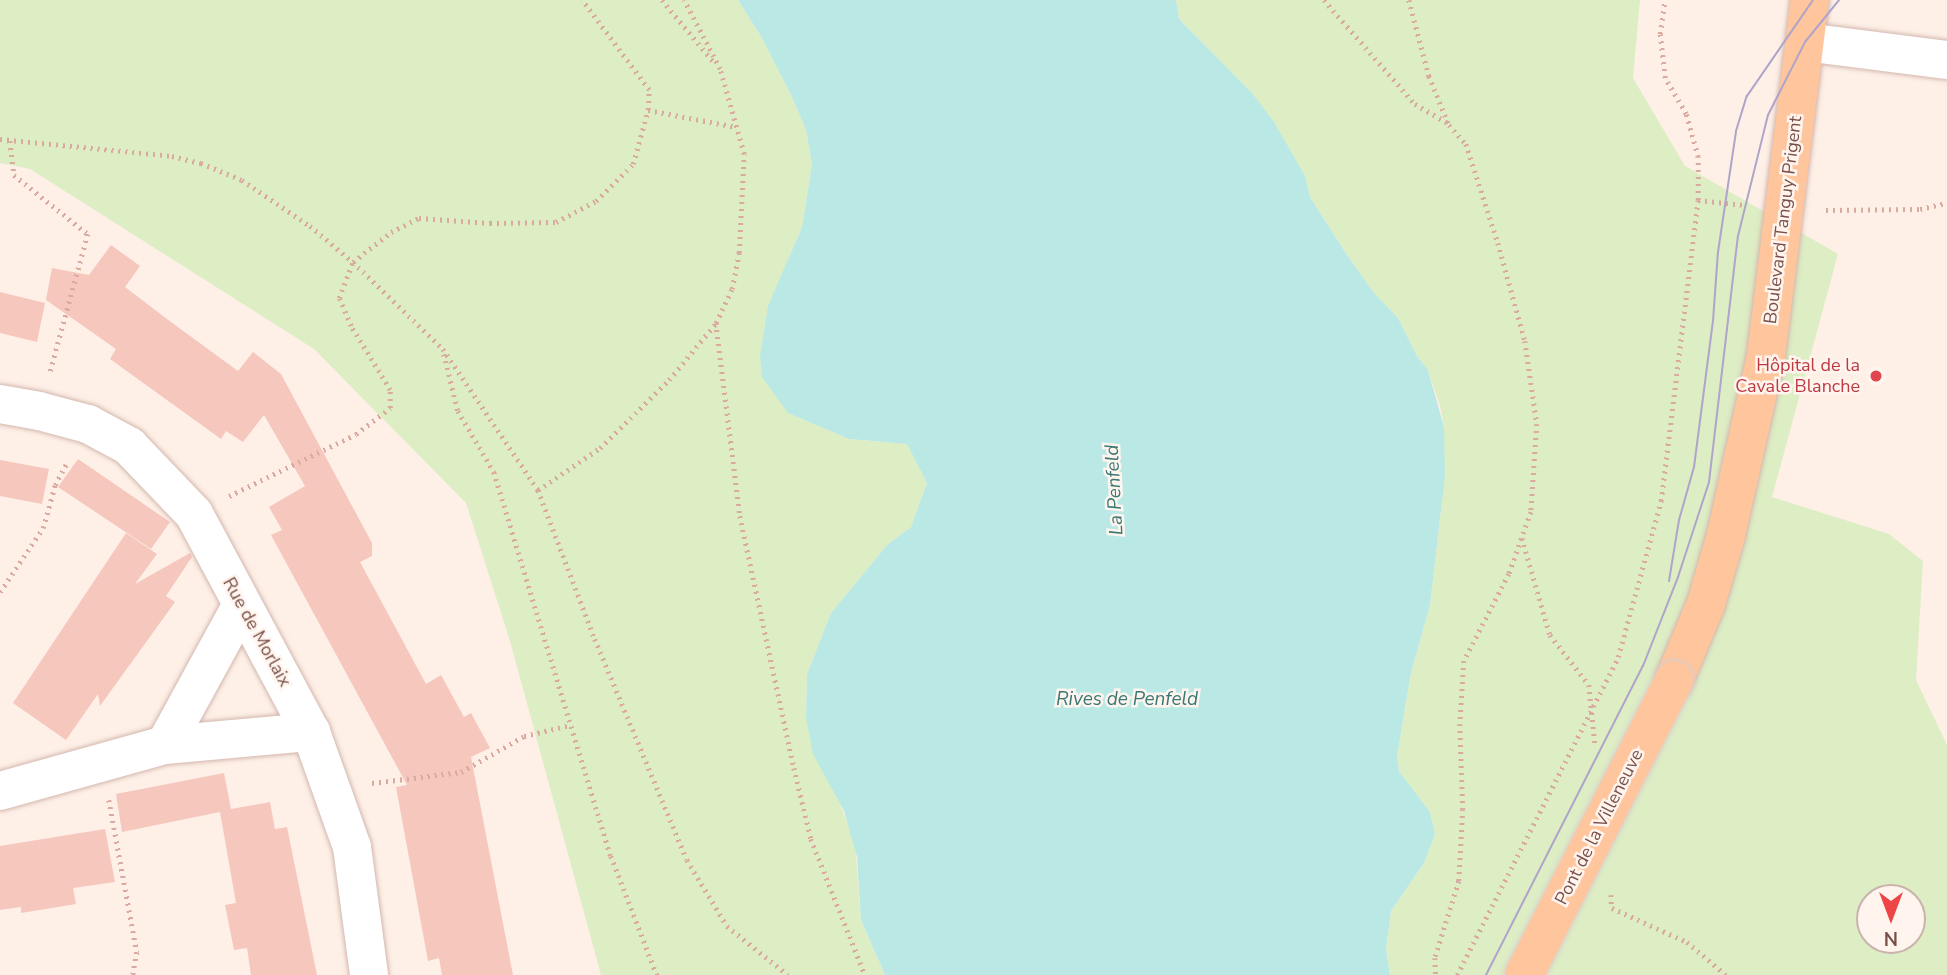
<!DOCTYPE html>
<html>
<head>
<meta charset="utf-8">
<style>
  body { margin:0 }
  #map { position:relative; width:1947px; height:975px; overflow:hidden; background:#fef0e7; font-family:"Nunito Sans",sans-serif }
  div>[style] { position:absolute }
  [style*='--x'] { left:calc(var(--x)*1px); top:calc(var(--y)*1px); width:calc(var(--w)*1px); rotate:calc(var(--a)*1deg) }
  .green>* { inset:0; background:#ddedc4 }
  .water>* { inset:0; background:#bae9e5 }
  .building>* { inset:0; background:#f5c7bd }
  .path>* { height:4.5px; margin-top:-2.25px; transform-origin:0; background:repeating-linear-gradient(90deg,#daa99f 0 2px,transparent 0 7px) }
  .roads { filter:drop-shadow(0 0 2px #d3b7ae) drop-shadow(0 0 2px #d3b7ae) }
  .minor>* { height:38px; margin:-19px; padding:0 19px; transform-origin:19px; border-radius:19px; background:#fff }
  .major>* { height:38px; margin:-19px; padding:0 19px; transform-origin:19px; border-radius:19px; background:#ffc59c }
  .tram>* { height:2px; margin:-1px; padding:0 1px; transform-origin:1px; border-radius:1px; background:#afa4c9 }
  .path-bridge>* { height:4.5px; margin-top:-2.25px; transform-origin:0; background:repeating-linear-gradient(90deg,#daa99f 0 2px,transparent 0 7px) }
  .bridges { filter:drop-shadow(0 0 2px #d9cecc) drop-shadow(0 0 2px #d9cecc) }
  .major-bridge>* { height:38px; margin:-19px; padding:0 19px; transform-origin:19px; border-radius:19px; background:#ffc59c }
  .dots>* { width:19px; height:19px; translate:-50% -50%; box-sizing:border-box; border:4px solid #fff5ee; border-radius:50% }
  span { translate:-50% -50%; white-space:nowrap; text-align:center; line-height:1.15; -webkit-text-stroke:5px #fff5ee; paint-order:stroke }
  .street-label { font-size:18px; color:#795049 }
  .health-label { font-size:18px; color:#be3a42 }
  .right { translate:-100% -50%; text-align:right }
  .water-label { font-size:19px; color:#397874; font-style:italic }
  .north { position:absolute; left:1856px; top:884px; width:70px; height:70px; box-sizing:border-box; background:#fff5ee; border:2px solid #c9b3ac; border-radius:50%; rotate:180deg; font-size:19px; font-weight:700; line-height:28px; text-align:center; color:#795049 }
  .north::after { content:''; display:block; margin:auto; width:24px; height:32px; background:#ee4646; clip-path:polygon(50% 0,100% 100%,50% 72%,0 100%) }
</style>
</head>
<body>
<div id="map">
  <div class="green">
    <i style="clip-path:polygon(0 0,738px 0,762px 38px,792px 97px,806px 130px,812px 164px,802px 227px,789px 257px,788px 413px,849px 439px,907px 444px,927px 483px,911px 527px,887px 545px,831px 613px,807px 674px,806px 718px,855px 842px,861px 920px,885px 975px,601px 975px,510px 641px,466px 503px,314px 349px,30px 169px,0 163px)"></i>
    <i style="clip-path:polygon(evenodd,1176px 0,1640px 0,1633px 78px,1685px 166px,1838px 254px,1772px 497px,1889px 534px,1923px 561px,1916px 680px,1947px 745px,1947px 975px,1390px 975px,1386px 949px,1391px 911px,1424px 863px,1435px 834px,1430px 812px,1399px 771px,1397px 756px,1411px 673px,1430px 605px,1441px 510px,1444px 427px,1440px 406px,1428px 370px,1417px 356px,1398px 318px,1374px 293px,1345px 252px,1310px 197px,1305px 176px,1252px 93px,1179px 19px,1176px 0,1870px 898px,1912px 898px,1912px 940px,1870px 940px,1870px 898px)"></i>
  </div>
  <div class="water">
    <i style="clip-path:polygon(738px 0,1176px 0,1179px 19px,1252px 93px,1274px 122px,1305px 176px,1310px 197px,1345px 252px,1374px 293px,1398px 318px,1417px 356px,1428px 370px,1444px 427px,1445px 476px,1430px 605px,1411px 673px,1397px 756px,1399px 771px,1430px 812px,1435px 834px,1424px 863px,1391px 911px,1386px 949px,1390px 975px,885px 975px,861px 920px,857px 857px,844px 811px,813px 754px,806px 718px,807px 674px,831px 613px,887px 545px,911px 527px,927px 483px,907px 444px,849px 439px,788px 413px,762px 377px,760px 356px,768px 306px,802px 227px,812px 164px,806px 130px,792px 97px,762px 38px)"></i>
  </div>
  <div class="building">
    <i style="clip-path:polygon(111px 245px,140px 266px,125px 287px,171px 322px,238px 371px,253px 352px,281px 374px,372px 543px,372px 556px,360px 562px,426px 684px,441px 675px,464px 717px,471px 713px,490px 748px,471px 757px,513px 975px,442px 975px,439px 958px,428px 961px,396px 787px,407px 785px,271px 535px,282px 530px,269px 507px,305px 486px,264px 415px,243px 442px,226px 431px,221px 439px,110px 359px,116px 349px,46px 300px,52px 268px,89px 275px)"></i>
    <i style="clip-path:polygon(0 292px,45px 303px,37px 342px,0 333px)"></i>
    <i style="clip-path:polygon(78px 459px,170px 522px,151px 549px,58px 487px)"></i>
    <i style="clip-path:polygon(0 460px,49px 469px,42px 504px,0 496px)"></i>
    <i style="clip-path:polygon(126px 533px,157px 554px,135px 584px,190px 553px,192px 557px,166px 596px,175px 602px,100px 706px,98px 694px,66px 740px,13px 703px)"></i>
    <i style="clip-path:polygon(224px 773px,231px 809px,226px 810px,270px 802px,275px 829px,287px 827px,317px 975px,251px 975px,247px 948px,234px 950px,225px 905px,236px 903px,220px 812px,122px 832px,116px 794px)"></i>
    <i style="clip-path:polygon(105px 829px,115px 882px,73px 888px,76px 904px,21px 913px,21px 907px,0 910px,0 846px)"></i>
  </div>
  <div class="path">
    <i style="--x:662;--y:0;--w:80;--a:50.1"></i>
    <i style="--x:1324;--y:0;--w:138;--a:48.8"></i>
    <i style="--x:1415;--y:104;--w:39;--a:30"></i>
    <i style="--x:1409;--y:0;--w:79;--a:75.3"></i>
    <i style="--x:1429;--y:76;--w:53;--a:67.8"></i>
    <i style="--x:1449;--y:125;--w:25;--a:48"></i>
    <i style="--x:1466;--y:144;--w:104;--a:72.1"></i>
    <i style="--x:1498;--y:243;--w:102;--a:74.6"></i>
    <i style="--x:1525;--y:341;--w:84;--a:81.8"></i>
    <i style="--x:1537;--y:424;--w:88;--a:93.9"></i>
    <i style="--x:1531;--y:512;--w:66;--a:109.5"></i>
    <i style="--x:1509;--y:574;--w:98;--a:117.3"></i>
    <i style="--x:1464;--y:661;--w:63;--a:93.6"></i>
    <i style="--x:1460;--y:724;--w:85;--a:88"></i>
    <i style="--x:1463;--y:809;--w:72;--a:93.2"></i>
    <i style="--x:1459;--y:881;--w:81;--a:107.3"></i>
    <i style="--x:1435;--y:958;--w:17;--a:87"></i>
    <i style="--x:648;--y:110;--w:90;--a:10.9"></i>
    <i style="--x:0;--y:139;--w:173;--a:5.6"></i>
    <i style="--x:172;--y:156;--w:30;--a:14"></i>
    <i style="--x:201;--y:163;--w:44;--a:22.5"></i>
    <i style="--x:242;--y:180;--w:82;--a:34.1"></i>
    <i style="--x:310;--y:226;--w:56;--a:39.9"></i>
    <i style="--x:353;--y:262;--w:125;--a:44"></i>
    <i style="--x:443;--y:349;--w:170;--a:56"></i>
    <i style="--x:538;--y:490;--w:160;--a:69.1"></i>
    <i style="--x:595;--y:639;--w:239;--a:67.4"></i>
    <i style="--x:687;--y:860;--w:77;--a:58.8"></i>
    <i style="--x:727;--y:926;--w:78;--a:38.8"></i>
    <i style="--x:10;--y:141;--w:34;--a:83"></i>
    <i style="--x:14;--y:175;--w:95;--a:38.6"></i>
    <i style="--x:88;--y:234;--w:144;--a:105.3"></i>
    <i style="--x:1698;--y:200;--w:46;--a:6.2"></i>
    <i style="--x:1826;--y:210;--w:94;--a:-0.6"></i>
    <i style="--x:1920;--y:209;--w:28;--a:-13"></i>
    <i style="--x:716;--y:323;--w:194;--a:82.9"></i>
    <i style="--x:740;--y:516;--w:258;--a:77.9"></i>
    <i style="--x:794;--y:768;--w:73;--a:76.5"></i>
    <i style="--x:811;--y:839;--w:146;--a:68.3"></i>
    <i style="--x:444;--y:354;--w:59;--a:76.2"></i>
    <i style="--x:458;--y:411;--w:71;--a:59.5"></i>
    <i style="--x:494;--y:472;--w:401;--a:73.1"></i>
    <i style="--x:611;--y:856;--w:128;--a:68.9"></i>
    <i style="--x:538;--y:490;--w:75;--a:-34.1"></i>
    <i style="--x:600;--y:448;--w:97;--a:-44.6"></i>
    <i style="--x:669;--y:380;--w:74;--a:-50.5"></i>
    <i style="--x:716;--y:323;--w:38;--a:-65"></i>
    <i style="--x:732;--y:289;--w:37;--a:-79"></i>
    <i style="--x:739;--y:253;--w:99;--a:-87.1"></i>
    <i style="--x:744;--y:154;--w:88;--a:-105.8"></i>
    <i style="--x:720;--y:69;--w:78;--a:-117.6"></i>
    <i style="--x:229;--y:496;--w:141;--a:-26"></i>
    <i style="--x:356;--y:434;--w:43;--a:-37.4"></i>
    <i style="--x:390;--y:408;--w:18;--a:-90"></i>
    <i style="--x:390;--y:390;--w:75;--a:-121.4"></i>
    <i style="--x:351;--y:326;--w:30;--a:-113"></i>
    <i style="--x:339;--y:298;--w:39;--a:-69"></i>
    <i style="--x:353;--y:262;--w:48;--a:-38.3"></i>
    <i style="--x:391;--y:232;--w:31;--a:-27"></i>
    <i style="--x:419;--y:218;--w:71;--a:4"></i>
    <i style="--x:490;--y:223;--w:66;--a:-0.9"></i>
    <i style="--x:556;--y:222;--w:45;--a:-27.7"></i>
    <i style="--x:596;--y:201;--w:52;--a:-45"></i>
    <i style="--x:633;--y:164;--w:56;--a:-74.5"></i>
    <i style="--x:648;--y:110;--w:20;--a:-87"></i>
    <i style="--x:649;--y:90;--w:112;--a:-126.7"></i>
    <i style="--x:1522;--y:538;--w:101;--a:73.9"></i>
    <i style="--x:1550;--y:635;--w:63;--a:52"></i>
    <i style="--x:1589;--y:685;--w:58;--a:84.1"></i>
    <i style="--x:0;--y:592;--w:77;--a:-56.1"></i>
    <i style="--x:43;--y:528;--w:45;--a:-74.4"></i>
    <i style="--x:55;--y:485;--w:27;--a:-62"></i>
    <i style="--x:1618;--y:657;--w:162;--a:-74.6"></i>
    <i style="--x:1661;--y:501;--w:303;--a:-83"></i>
    <i style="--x:1698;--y:200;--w:43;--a:-90"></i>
    <i style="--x:1698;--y:157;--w:45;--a:-105.6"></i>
    <i style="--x:1686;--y:114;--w:42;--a:-120.3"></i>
    <i style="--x:1665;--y:78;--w:44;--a:-96.5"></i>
    <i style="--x:1660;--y:34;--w:34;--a:-82"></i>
    <i style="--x:372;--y:783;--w:90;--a:-7"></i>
    <i style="--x:461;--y:772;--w:73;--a:-29.7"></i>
    <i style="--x:524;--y:736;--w:47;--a:-13.4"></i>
    <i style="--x:109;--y:800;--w:155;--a:79.6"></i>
    <i style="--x:137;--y:952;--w:23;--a:100"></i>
    <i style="--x:1611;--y:895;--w:13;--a:86"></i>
    <i style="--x:1612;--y:908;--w:82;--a:24.4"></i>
    <i style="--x:1687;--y:942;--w:51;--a:40.2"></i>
  </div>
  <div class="roads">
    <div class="minor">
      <i style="--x:1805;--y:42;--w:143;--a:7.2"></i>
      <i style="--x:0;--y:404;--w:40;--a:10"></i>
      <i style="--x:39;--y:411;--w:51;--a:14.9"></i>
      <i style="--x:88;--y:424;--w:47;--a:28.2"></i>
      <i style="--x:129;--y:446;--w:94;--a:46.3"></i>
      <i style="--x:194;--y:514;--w:247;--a:61.8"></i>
      <i style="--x:311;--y:732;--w:122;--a:70.4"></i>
      <i style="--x:352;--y:847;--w:129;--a:82.4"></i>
      <i style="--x:165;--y:745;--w:158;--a:-61.3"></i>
      <i style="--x:0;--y:791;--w:171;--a:-15.6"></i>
      <i style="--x:165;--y:745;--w:147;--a:-5.1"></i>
    </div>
    <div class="major">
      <i style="--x:1674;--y:680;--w:82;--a:-67.2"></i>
      <i style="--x:1706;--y:604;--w:72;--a:-73.8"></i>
      <i style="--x:1726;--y:535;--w:183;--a:-77.4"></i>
      <i style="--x:1766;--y:356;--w:359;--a:-83"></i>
    </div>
  </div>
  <div class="tram">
    <i style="--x:1669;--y:581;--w:62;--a:-80.7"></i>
    <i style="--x:1679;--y:520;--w:55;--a:-74.2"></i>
    <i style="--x:1694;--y:467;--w:147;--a:-82.6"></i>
    <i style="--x:1713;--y:321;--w:69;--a:-85.9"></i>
    <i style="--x:1718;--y:252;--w:122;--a:-81.5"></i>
    <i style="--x:1736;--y:131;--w:37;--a:-73"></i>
    <i style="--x:1747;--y:96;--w:116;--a:-55.5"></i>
    <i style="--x:1486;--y:975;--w:347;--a:-63.1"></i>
    <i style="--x:1643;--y:666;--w:96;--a:-68.5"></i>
    <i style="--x:1678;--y:577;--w:100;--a:-71.9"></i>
    <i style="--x:1709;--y:482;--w:248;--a:-83.3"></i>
    <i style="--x:1738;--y:236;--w:125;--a:-76.1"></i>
    <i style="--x:1768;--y:115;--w:82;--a:-63.1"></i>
    <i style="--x:1805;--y:42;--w:54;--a:-51"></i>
  </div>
  <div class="path-bridge">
    <i style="--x:1457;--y:975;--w:356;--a:-63.1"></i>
  </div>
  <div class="bridges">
    <div class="major-bridge">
      <i style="--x:1524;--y:975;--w:331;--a:-63"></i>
    </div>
  </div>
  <div class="dots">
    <i style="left:1876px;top:376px;background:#e0444e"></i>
  </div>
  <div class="street-label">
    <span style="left:1783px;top:220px;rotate:-83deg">Boulevard Tanguy Prigent</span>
    <span style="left:257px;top:632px;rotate:61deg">Rue de Morlaix</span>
    <span style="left:1599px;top:827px;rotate:-63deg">Pont de la Villeneuve</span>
  </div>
  <div class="health-label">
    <span class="right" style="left:1860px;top:376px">Hôpital de la<br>Cavale Blanche</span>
  </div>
  <div class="water-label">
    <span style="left:1115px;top:490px;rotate:-93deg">La Penfeld</span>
    <span style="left:1127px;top:700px">Rives de Penfeld</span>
  </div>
  <div class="north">N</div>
</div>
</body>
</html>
